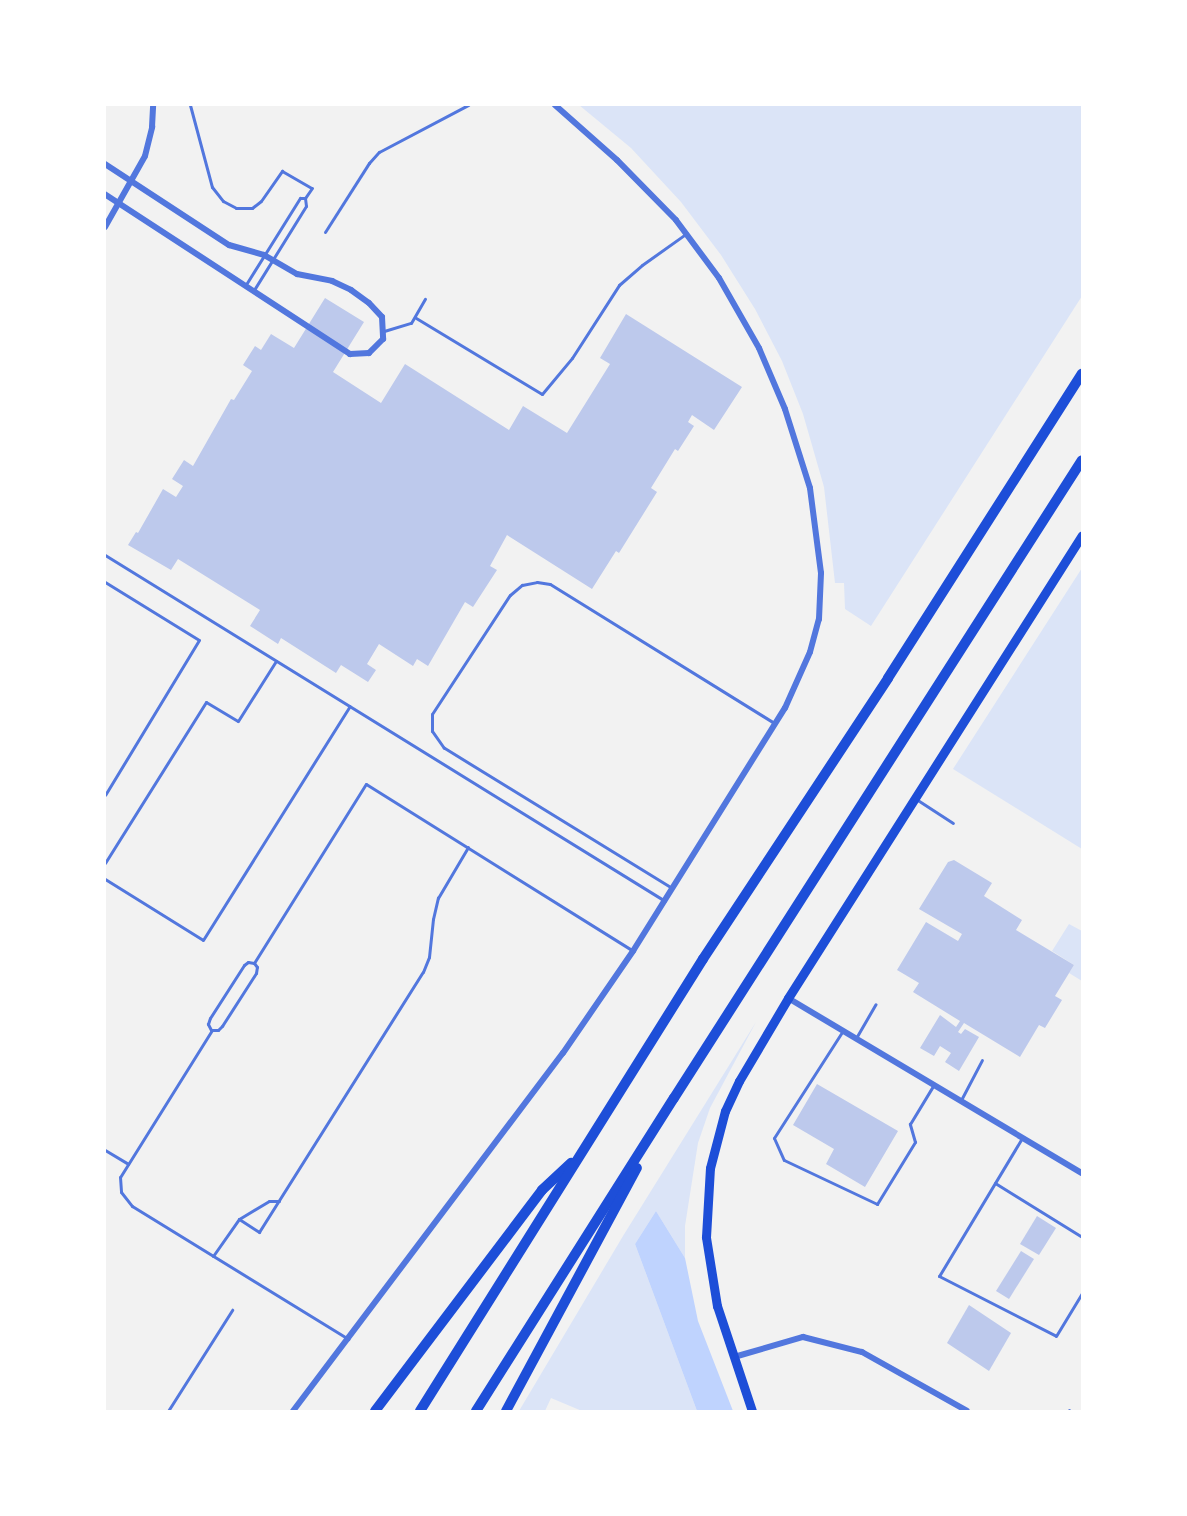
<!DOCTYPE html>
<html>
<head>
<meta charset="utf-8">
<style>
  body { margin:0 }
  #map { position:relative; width:1187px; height:1516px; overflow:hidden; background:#f2f2f2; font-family:"DM Sans",sans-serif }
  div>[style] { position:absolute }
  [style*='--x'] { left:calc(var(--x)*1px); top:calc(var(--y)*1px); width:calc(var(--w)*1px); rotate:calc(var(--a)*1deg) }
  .green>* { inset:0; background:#dbe4f7 }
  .water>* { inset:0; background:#bfd3fe }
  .building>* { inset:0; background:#bdc9ec }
  .service>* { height:3px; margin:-1.5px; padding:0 1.5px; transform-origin:1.5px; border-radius:1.5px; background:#5277de }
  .minor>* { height:6px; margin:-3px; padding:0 3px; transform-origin:3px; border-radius:3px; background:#5277de }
  .secondary>* { height:9px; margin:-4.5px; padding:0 4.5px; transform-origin:4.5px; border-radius:4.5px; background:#1d4ed8 }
  .motorway>* { height:10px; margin:-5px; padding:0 5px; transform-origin:5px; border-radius:5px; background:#1d4ed8 }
  span { translate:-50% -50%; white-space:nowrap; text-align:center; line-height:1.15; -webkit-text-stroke:5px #fff; paint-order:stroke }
  .frame { position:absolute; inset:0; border:106px solid #fff; pointer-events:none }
</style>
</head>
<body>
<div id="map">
  <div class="green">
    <i style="clip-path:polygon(579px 105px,1082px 105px,1082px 296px,871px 626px,845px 609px,844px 583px,835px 583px,824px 487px,803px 414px,782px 361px,755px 309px,721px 255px,681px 202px,631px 148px)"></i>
    <i style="clip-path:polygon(1082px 568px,1082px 849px,953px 769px)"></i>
    <i style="clip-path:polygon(1069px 924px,1082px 931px,1082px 981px,1069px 973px,1074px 965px,1052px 951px)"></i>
    <i style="clip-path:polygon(756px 1022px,710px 1108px,698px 1143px,685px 1226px,685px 1258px,656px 1211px,635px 1244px,697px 1411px,582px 1411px,551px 1398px,545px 1411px,519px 1411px,623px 1236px)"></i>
  </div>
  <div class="water">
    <i style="clip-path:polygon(656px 1211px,685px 1258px,698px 1321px,733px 1411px,697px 1411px,635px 1244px)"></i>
  </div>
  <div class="building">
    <i style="clip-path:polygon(325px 298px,364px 322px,333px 372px,381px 403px,405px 364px,509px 430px,523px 406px,567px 433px,610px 364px,600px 358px,626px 314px,742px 387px,714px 430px,692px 415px,688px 422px,694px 426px,678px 451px,675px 449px,651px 488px,657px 492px,619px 553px,616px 551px,592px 589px,507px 535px,490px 566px,497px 570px,473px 607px,465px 602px,428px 666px,417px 659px,413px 666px,379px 644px,367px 664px,376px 670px,368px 682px,341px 665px,336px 673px,281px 638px,278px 644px,250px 626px,260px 610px,178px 559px,171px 570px,128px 545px,136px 532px,138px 533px,163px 489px,176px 497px,183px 486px,172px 479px,184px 460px,193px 466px,231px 399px,234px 400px,252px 371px,243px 365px,255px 346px,261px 350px,271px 334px,294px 348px)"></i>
    <i style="clip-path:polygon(954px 860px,992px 883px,984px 896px,1022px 920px,1016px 930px,1074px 965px,1055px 996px,1062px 1000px,1045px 1028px,1039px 1025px,1020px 1057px,964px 1023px,958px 1032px,961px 1034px,965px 1029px,979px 1037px,959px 1071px,945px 1062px,951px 1053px,940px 1046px,934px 1056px,920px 1048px,940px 1015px,956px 1027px,960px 1021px,913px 992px,919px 983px,897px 970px,926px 922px,958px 941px,962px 934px,919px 909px,948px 862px)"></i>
    <i style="clip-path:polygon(817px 1084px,898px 1131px,865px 1187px,826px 1164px,834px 1149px,793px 1125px)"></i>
    <i style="clip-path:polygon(1037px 1216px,1056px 1228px,1039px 1255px,1020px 1244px)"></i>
    <i style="clip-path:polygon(1021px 1251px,1034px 1259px,1009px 1299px,996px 1291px)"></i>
    <i style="clip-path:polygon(969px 1305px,1011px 1333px,989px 1371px,947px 1343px)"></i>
  </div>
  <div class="service">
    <i style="--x:190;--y:105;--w:85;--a:75"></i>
    <i style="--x:212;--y:187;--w:18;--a:52"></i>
    <i style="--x:223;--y:201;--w:15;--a:28"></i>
    <i style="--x:236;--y:208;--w:16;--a:0"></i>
    <i style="--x:252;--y:208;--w:11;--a:-38"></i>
    <i style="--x:261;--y:201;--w:37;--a:-55"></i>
    <i style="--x:282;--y:171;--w:34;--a:30"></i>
    <i style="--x:312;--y:188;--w:12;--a:125"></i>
    <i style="--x:305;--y:198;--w:8;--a:83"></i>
    <i style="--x:306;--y:206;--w:99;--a:121.8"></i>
    <i style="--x:325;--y:232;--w:82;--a:-57.5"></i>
    <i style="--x:369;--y:163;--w:15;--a:-48"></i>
    <i style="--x:379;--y:152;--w:101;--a:-27.8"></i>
    <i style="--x:245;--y:286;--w:104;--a:-58"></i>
    <i style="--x:300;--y:198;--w:5;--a:0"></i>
    <i style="--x:416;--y:318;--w:147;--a:31.1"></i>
    <i style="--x:542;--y:394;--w:47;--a:-50.2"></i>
    <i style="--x:572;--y:358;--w:87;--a:-57.2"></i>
    <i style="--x:619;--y:285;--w:30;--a:-41"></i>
    <i style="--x:642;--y:265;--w:55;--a:-35.4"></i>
    <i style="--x:384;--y:331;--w:28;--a:-17"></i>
    <i style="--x:411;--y:323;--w:28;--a:-60"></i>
    <i style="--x:105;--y:555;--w:658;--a:31.71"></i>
    <i style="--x:105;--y:582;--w:110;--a:31.7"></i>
    <i style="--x:199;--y:640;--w:181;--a:121.2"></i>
    <i style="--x:916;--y:799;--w:44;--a:33"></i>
    <i style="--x:105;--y:863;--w:190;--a:-57.9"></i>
    <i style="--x:206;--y:702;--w:37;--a:31"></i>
    <i style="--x:238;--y:721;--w:71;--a:-57.7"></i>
    <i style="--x:105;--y:879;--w:115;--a:31.9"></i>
    <i style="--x:203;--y:940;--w:276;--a:-57.9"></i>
    <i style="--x:672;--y:888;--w:268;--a:-148.4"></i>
    <i style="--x:444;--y:748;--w:21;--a:-125"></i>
    <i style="--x:432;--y:731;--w:17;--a:-90"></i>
    <i style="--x:432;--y:714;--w:142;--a:-56.8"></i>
    <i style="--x:510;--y:595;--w:16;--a:-40"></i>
    <i style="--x:522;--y:585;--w:15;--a:-11"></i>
    <i style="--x:537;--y:582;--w:13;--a:9"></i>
    <i style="--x:550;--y:584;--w:264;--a:31.8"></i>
    <i style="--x:254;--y:963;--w:211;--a:-58"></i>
    <i style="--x:366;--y:784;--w:314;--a:32"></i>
    <i style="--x:211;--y:1030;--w:7;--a:-117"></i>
    <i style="--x:208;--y:1024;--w:6;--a:-72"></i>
    <i style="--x:210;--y:1018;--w:63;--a:-57.3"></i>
    <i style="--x:244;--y:965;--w:5;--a:-37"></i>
    <i style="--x:248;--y:962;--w:6;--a:9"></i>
    <i style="--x:212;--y:1030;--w:173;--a:122"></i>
    <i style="--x:120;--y:1177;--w:15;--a:86"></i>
    <i style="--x:121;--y:1192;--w:18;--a:52"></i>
    <i style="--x:132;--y:1206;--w:254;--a:31.6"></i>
    <i style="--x:212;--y:1030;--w:6;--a:0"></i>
    <i style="--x:218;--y:1030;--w:6;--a:-45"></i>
    <i style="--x:222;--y:1026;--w:63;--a:-57.3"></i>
    <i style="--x:256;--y:973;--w:6;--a:-81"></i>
    <i style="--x:257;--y:967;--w:5;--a:-127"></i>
    <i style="--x:842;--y:1032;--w:126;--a:122.7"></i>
    <i style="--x:774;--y:1138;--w:24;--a:66"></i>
    <i style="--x:784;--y:1160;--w:103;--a:25.3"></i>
    <i style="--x:877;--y:1204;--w:73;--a:-58.5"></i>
    <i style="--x:915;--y:1142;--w:19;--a:-106"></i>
    <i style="--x:910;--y:1124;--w:44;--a:-58.8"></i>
    <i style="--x:856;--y:1038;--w:39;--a:-60"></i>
    <i style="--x:961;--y:1100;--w:45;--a:-62.3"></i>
    <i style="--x:1022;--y:1138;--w:161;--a:121"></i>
    <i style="--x:939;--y:1276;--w:131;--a:27.1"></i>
    <i style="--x:1056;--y:1336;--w:50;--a:-58.8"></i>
    <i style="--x:105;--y:1150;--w:27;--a:31"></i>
    <i style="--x:995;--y:1183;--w:102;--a:31.8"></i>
    <i style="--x:239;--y:1219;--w:24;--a:33"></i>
    <i style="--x:259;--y:1232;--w:307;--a:-57.8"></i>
    <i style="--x:423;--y:972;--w:16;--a:-68"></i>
    <i style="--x:429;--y:957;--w:38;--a:-84"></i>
    <i style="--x:433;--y:919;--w:22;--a:-77"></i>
    <i style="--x:438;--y:898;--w:59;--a:-59.5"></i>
    <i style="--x:213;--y:1256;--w:45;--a:-54.9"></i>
    <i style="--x:239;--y:1219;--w:35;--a:-31"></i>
    <i style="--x:269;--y:1201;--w:10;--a:0"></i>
    <i style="--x:1069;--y:1410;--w:1;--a:45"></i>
    <i style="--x:168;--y:1411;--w:120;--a:-57.6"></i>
  </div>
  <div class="minor">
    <i style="--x:105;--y:164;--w:148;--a:33.2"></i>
    <i style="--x:229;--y:245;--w:36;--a:16"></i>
    <i style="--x:264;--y:255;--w:38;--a:30"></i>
    <i style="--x:297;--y:274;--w:36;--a:11"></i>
    <i style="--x:332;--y:281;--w:21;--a:25"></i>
    <i style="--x:351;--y:290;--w:22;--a:36"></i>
    <i style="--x:369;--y:303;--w:19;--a:47"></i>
    <i style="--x:382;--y:317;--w:22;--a:87"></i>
    <i style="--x:383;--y:339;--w:20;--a:135"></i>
    <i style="--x:369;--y:353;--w:19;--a:177"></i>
    <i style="--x:350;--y:354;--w:293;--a:-146.9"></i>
    <i style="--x:105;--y:227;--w:81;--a:-60.6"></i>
    <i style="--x:145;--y:156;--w:30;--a:-76"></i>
    <i style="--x:152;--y:127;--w:22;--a:-87"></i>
    <i style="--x:788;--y:998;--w:342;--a:30.8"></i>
    <i style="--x:734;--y:1357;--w:72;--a:-16.2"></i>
    <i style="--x:803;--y:1337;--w:61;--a:14.3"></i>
    <i style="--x:862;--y:1352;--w:120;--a:29.3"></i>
    <i style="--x:293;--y:1411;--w:448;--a:-53"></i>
    <i style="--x:563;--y:1053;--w:124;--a:-55.5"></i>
    <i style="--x:633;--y:951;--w:287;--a:-58"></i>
    <i style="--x:785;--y:708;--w:61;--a:-65.9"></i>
    <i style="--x:810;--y:652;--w:34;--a:-75"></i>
    <i style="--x:819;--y:619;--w:46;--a:-87.5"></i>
    <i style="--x:821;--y:573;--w:86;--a:-97.4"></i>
    <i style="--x:810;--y:488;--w:83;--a:-107.6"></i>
    <i style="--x:785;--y:409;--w:66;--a:-113.1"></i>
    <i style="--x:759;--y:348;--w:81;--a:-119.7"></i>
    <i style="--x:719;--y:278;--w:72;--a:-126.6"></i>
    <i style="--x:676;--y:220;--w:84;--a:-134.5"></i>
    <i style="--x:617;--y:160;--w:83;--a:-138.4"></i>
  </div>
  <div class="secondary">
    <i style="--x:752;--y:1411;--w:111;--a:-108.4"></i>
    <i style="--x:717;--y:1306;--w:70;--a:-99.1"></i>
    <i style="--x:706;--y:1237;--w:69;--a:-86.7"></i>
    <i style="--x:710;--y:1168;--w:59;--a:-75.3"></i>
    <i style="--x:725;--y:1111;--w:33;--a:-65"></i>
    <i style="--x:739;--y:1081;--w:96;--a:-59.4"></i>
    <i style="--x:788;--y:998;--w:548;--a:-57.58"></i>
  </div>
  <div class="motorway">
    <i style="--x:375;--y:1411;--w:277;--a:-52.9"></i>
    <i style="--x:542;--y:1190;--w:40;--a:-43"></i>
    <i style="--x:420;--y:1411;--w:533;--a:-57.95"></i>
    <i style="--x:703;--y:959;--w:336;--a:-56.6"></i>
    <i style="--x:888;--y:678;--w:361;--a:-57.5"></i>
    <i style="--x:476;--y:1411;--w:370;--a:-57.7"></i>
    <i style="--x:674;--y:1098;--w:757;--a:-57.4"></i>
    <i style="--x:506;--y:1411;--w:276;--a:-61.7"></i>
  </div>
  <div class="frame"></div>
</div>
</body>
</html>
